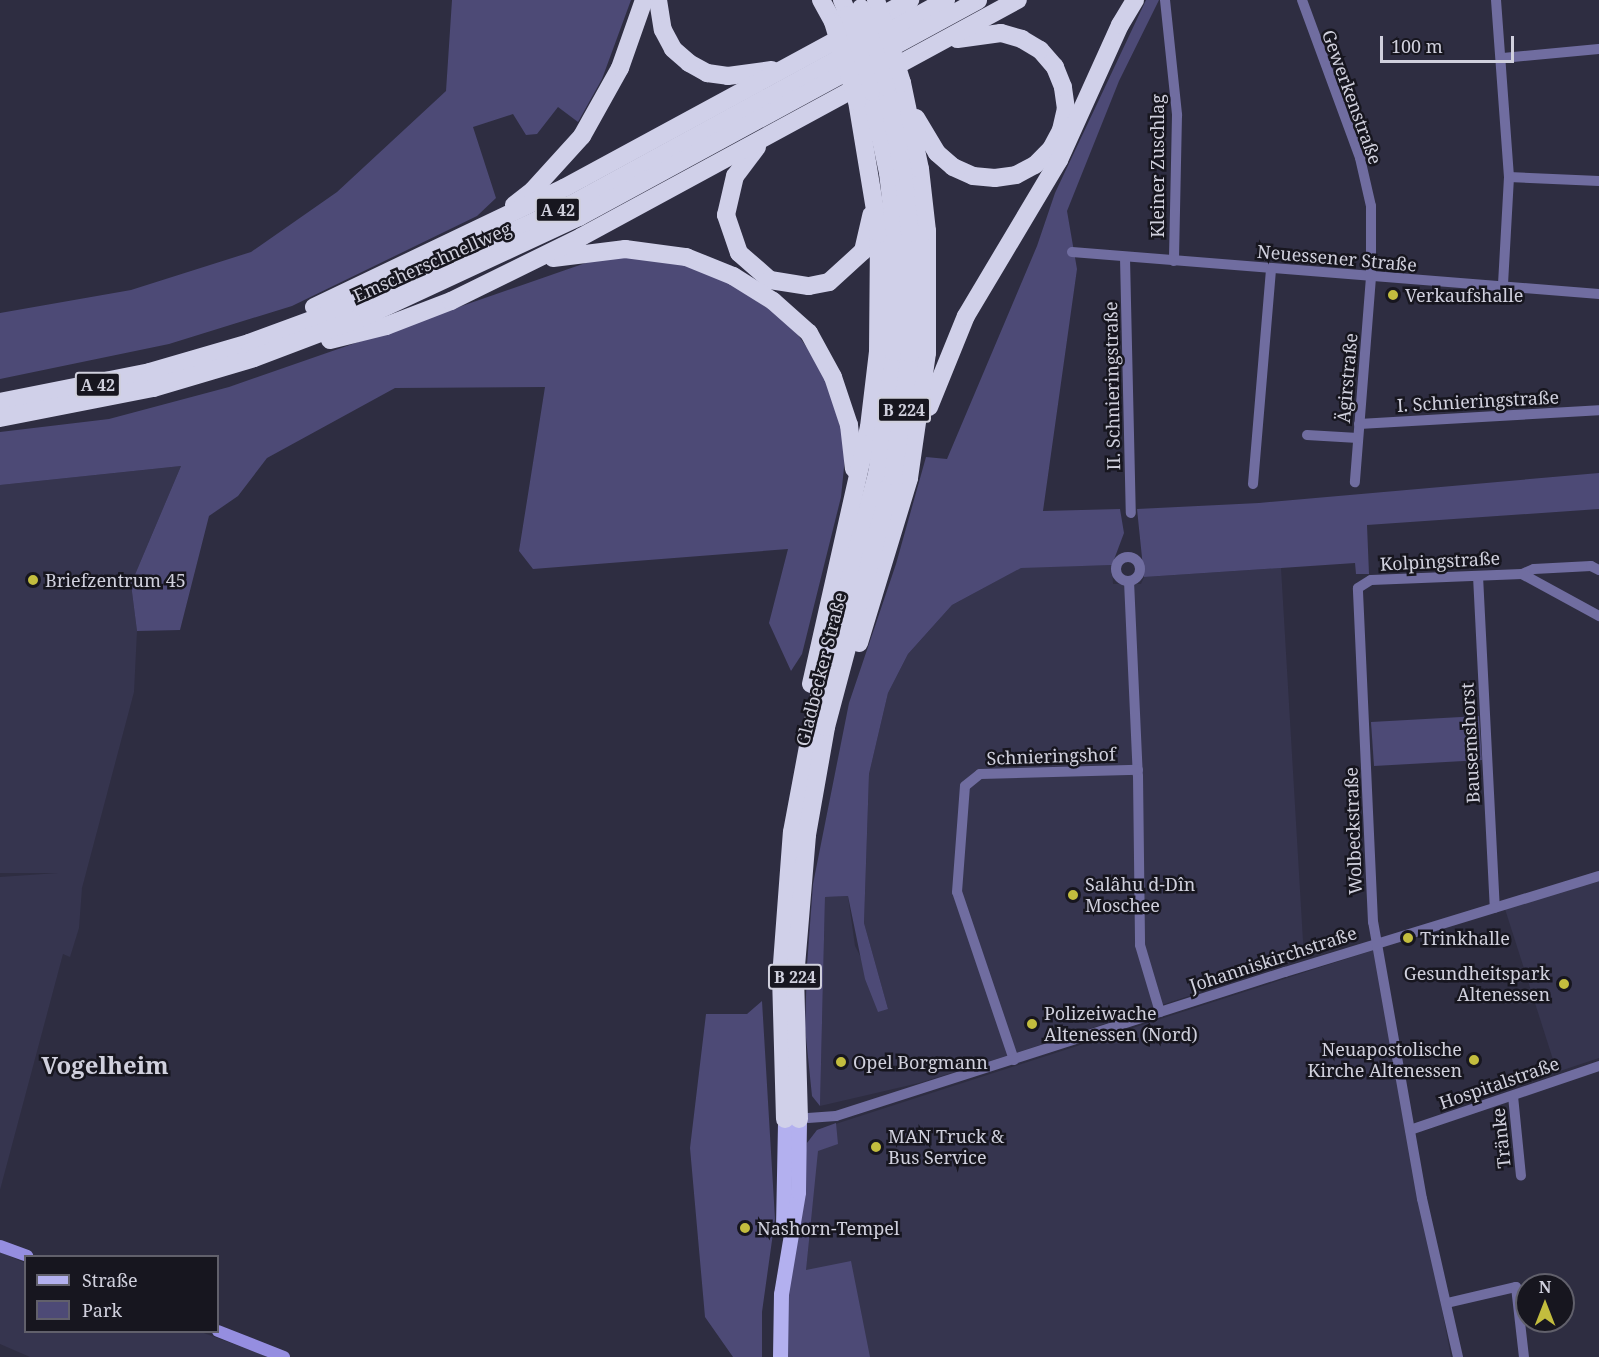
<!DOCTYPE html>
<html>
<head>
<meta charset="utf-8">
<style>
  body { margin:0 }
  #map { position:relative; width:1599px; height:1357px; overflow:hidden; background:#2e2d41; font-family:"Noto Serif",serif }
  div>[style] { position:absolute }
  [style*='--x'] { left:calc(var(--x)*1px); top:calc(var(--y)*1px); width:calc(var(--w)*1px); rotate:calc(var(--a)*1deg) }
  .built>* { inset:0; background:#36354f }
  .green>* { inset:0; background:#4d4a76 }
  .street>* { height:10px; margin:-5px; padding:0 5px; transform-origin:5px; border-radius:5px; background:#706da0 }
  .street>.ring { margin:-5px; padding:0; box-sizing:content-box; background:none; border:10px solid #706da0; border-radius:50% }
  .secondary>* { height:12px; margin:-6px; padding:0 6px; transform-origin:6px; border-radius:6px; background:#958ee0 }
  .primary>* { height:15px; margin:-7.5px; padding:0 7.5px; transform-origin:7.5px; border-radius:7.5px; background:#b3b0ef }
  .highway>* { height:18px; margin:-9px; padding:0 9px; transform-origin:9px; border-radius:9px; background:#d0d0e9 }
  .highway-bridge>* { height:18px; margin:-9px; padding:0 9px; transform-origin:9px; border-radius:9px; background:#d0d0e9 }
  .dots>* { width:16px; height:16px; translate:-50% -50%; box-sizing:border-box; border:3px solid #17161f; border-radius:50% }
  span { translate:-50% -50%; white-space:nowrap; text-align:center; line-height:1.15; -webkit-text-stroke:5px #17161f; paint-order:stroke }
  .shield-label span { padding:2px 4px; background:#17161f; border:2px solid; border-radius:4px; -webkit-text-stroke-width:0 }
  .shield-label { font-size:16px; color:#d0d0dd; font-weight:700 }
  .street-label { font-size:18px; color:#d0d0dd }
  .poi-label { font-size:18px; color:#d0d0dd }
  .left { translate:0 -50%; text-align:left }
  .right { translate:-100% -50%; text-align:right }
  .district-label { font-size:24px; color:#d0d0dd; font-weight:700 }
  .legend { position:absolute; left:24px; top:1255px; width:195px; height:78px; box-sizing:border-box; background:#17161f; border:2px solid #61606b; margin:0; padding:8px 10px; list-style:none; font-size:18px; color:#d0d0dd }
  .legend li { display:flex; align-items:center; gap:12px; height:30px }
  .legend b { width:30px; border:2px solid #61606b }
  .north { position:absolute; left:1515px; top:1273px; width:60px; height:60px; box-sizing:border-box; background:#17161f; border:2px solid #61606b; border-radius:50%; rotate:0deg; font-size:16px; font-weight:700; line-height:24px; text-align:center; color:#d0d0dd }
  .north::after { content:''; display:block; margin:auto; width:21px; height:27px; background:#c3bd3e; clip-path:polygon(50% 0,100% 100%,50% 72%,0 100%) }
  .scale { position:absolute; left:1380px; top:36px; width:134px; height:27px; box-sizing:border-box; border:3px solid #d0d0dd; border-top:0; padding-left:8px; font-size:18px; line-height:21px; white-space:nowrap; color:#d0d0dd; -webkit-text-stroke:4px #17161f; paint-order:stroke }
</style>
</head>
<body>
<div id="map">
  <div class="built">
    <i style="clip-path:polygon(181px 466px,131px 584px,137px 631px,134px 692px,82px 888px,79px 928px,70px 957px,63px 954px,0 1190px,0 877px,58px 873px,0 873px,0 485px)"></i>
    <i style="clip-path:polygon(1112px 565px,1113px 584px,1141px 584px,1144px 577px,1281px 568px,1304px 958px,1013px 1054px,919px 1083px,820px 1106px,825px 897px,848px 896px,855px 946px,888px 1009px,864px 923px,869px 774px,888px 693px,908px 654px,952px 605px,1022px 567px)"></i>
    <i style="clip-path:polygon(1599px 880px,1599px 1058px,1557px 1072px,1505px 909px)"></i>
    <i style="clip-path:polygon(1374px 950px,1451px 1357px,784px 1357px,807px 1143px,817px 1130px)"></i>
    <i style="clip-path:polygon(0 1252px,25px 1263px,26px 1332px,201px 1332px,269px 1357px,30px 1357px,0 1344px)"></i>
  </div>
  <div class="green">
    <i style="clip-path:polygon(452px 0,631px 0,602px 79px,578px 122px,558px 107px,537px 134px,526px 135px,513px 114px,473px 127px,496px 198px,477px 216px,292px 306px,169px 344px,0 379px,0 313px,131px 290px,251px 252px,337px 192px,446px 91px)"></i>
    <i style="clip-path:polygon(1146px 0,1159px 0,1119px 81px,1067px 211px,1077px 269px,1043px 511px,1120px 509px,1124px 533px,1112px 565px,1021px 568px,952px 605px,908px 654px,888px 693px,869px 774px,864px 923px,888px 1009px,878px 1012px,865px 979px,848px 896px,825px 897px,820px 1106px,812px 1096px,805px 1028px,807px 965px,813px 884px,849px 703px,896px 564px,926px 457px,947px 459px,1037px 246px,1055px 193px)"></i>
    <i style="clip-path:polygon(643px 257px,688px 263px,726px 281px,789px 322px,826px 375px,846px 448px,841px 497px,802px 654px,791px 671px,769px 623px,788px 549px,533px 569px,519px 551px,545px 387px,395px 388px,267px 458px,238px 496px,209px 516px,180px 630px,137px 631px,131px 584px,181px 466px,0 485px,0 432px,109px 419px,229px 387px,597px 259px)"></i>
    <i style="clip-path:polygon(1599px 473px,1599px 509px,1367px 525px,1369px 574px,1356px 574px,1355px 563px,1144px 577px,1137px 509px,1259px 503px)"></i>
    <i style="clip-path:polygon(1479px 716px,1482px 760px,1374px 766px,1371px 722px)"></i>
    <i style="clip-path:polygon(762px 1001px,775px 1219px,762px 1312px,762px 1357px,733px 1357px,705px 1317px,690px 1148px,706px 1014px,747px 1014px)"></i>
    <i style="clip-path:polygon(836px 1123px,838px 1144px,818px 1151px,806px 1270px,851px 1261px,870px 1357px,784px 1357px,783px 1328px,807px 1143px,817px 1130px)"></i>
  </div>
  <div class="street">
    <i style="--x:1165;--y:0;--w:116;--a:84"></i>
    <i style="--x:1177;--y:115;--w:146;--a:91.2"></i>
    <i style="--x:1302;--y:0;--w:168;--a:69.8"></i>
    <i style="--x:1360;--y:158;--w:49;--a:77.1"></i>
    <i style="--x:1371;--y:206;--w:71;--a:90"></i>
    <i style="--x:1371;--y:277;--w:206;--a:94.5"></i>
    <i style="--x:1496;--y:0;--w:177;--a:85.8"></i>
    <i style="--x:1509;--y:177;--w:109;--a:93.2"></i>
    <i style="--x:1503;--y:58;--w:96;--a:-5.4"></i>
    <i style="--x:1509;--y:177;--w:90;--a:2.5"></i>
    <i style="--x:1072;--y:252;--w:529;--a:4.56"></i>
    <i style="--x:1125;--y:258;--w:255;--a:88.7"></i>
    <i style="--x:1359;--y:424;--w:240;--a:-3.3"></i>
    <i style="--x:1307;--y:435;--w:51;--a:3.4"></i>
    <i style="--x:1253;--y:484;--w:216;--a:-85.2"></i>
    <i class="ring" style="left:1116px;top:557px;width:14px;height:14px"></i>
    <i style="--x:1522;--y:574;--w:13;--a:-23"></i>
    <i style="--x:1534;--y:569;--w:57;--a:-3"></i>
    <i style="--x:1591;--y:566;--w:9;--a:27"></i>
    <i style="--x:1478;--y:576;--w:332;--a:87.1"></i>
    <i style="--x:1129;--y:581;--w:195;--a:87.4"></i>
    <i style="--x:1138;--y:776;--w:169;--a:89.3"></i>
    <i style="--x:1140;--y:945;--w:70;--a:73.4"></i>
    <i style="--x:1014;--y:1060;--w:177;--a:-108.7"></i>
    <i style="--x:957;--y:892;--w:106;--a:-85.7"></i>
    <i style="--x:965;--y:786;--w:19;--a:-39"></i>
    <i style="--x:980;--y:774;--w:158;--a:-1.5"></i>
    <i style="--x:1513;--y:1096;--w:80;--a:84.3"></i>
    <i style="--x:794;--y:1119;--w:42;--a:-4.1"></i>
    <i style="--x:836;--y:1116;--w:472;--a:-17.8"></i>
    <i style="--x:1285;--y:972;--w:328;--a:-17"></i>
    <i style="--x:1410;--y:1130;--w:200;--a:-18.7"></i>
    <i style="--x:1447;--y:1303;--w:71;--a:-13.1"></i>
    <i style="--x:1516;--y:1287;--w:70;--a:83.5"></i>
    <i style="--x:1458;--y:1357;--w:162;--a:-102.8"></i>
    <i style="--x:1422;--y:1199;--w:281;--a:-100"></i>
    <i style="--x:1373;--y:922;--w:334;--a:-92.6"></i>
    <i style="--x:1358;--y:588;--w:15;--a:-32"></i>
    <i style="--x:1371;--y:580;--w:151;--a:-2.3"></i>
    <i style="--x:1522;--y:574;--w:88;--a:28.6"></i>
  </div>
  <div class="secondary">
    <i style="--x:0;--y:1246;--w:29;--a:20"></i>
    <i style="--x:218;--y:1331;--w:71;--a:21.5"></i>
  </div>
  <div class="primary">
    <i style="--x:783;--y:1227;--w:108;--a:-88.9"></i>
    <i style="--x:780;--y:1357;--w:63;--a:-89.1"></i>
    <i style="--x:781;--y:1294;--w:103;--a:-80.5"></i>
    <i style="--x:798;--y:1192;--w:73;--a:-89.2"></i>
  </div>
  <div class="highway">
    <i style="--x:658;--y:0;--w:30;--a:81"></i>
    <i style="--x:663;--y:30;--w:21;--a:62"></i>
    <i style="--x:673;--y:49;--w:21;--a:41"></i>
    <i style="--x:689;--y:63;--w:21;--a:29"></i>
    <i style="--x:707;--y:73;--w:21;--a:8"></i>
    <i style="--x:728;--y:76;--w:44;--a:-7.8"></i>
    <i style="--x:821;--y:0;--w:25;--a:61"></i>
    <i style="--x:842;--y:0;--w:16;--a:68"></i>
    <i style="--x:916;--y:118;--w:41;--a:59"></i>
    <i style="--x:937;--y:153;--w:21;--a:41"></i>
    <i style="--x:953;--y:167;--w:22;--a:24"></i>
    <i style="--x:973;--y:176;--w:22;--a:5"></i>
    <i style="--x:995;--y:178;--w:21;--a:-8"></i>
    <i style="--x:1016;--y:175;--w:21;--a:-28"></i>
    <i style="--x:1035;--y:165;--w:23;--a:-45"></i>
    <i style="--x:1051;--y:149;--w:21;--a:-62"></i>
    <i style="--x:1061;--y:130;--w:22;--a:-77"></i>
    <i style="--x:1066;--y:109;--w:22;--a:-98"></i>
    <i style="--x:1063;--y:87;--w:22;--a:-112"></i>
    <i style="--x:1055;--y:67;--w:23;--a:-131"></i>
    <i style="--x:1040;--y:50;--w:21;--a:-149"></i>
    <i style="--x:1022;--y:39;--w:22;--a:-164"></i>
    <i style="--x:1001;--y:33;--w:44;--a:172.2"></i>
    <i style="--x:757;--y:147;--w:36;--a:127"></i>
    <i style="--x:735;--y:176;--w:40;--a:103"></i>
    <i style="--x:726;--y:215;--w:40;--a:71.1"></i>
    <i style="--x:739;--y:253;--w:41;--a:41.1"></i>
    <i style="--x:770;--y:280;--w:39;--a:9"></i>
    <i style="--x:809;--y:286;--w:20;--a:-11"></i>
    <i style="--x:829;--y:282;--w:46;--a:-42.4"></i>
    <i style="--x:863;--y:251;--w:37;--a:-77"></i>
    <i style="--x:514;--y:205;--w:24;--a:-38"></i>
    <i style="--x:533;--y:190;--w:73;--a:-47.8"></i>
    <i style="--x:582;--y:136;--w:78;--a:-60.8"></i>
    <i style="--x:620;--y:68;--w:72;--a:-70.6"></i>
    <i style="--x:553;--y:258;--w:73;--a:-7.1"></i>
    <i style="--x:625;--y:249;--w:62;--a:7.5"></i>
    <i style="--x:686;--y:257;--w:51;--a:22"></i>
    <i style="--x:733;--y:276;--w:47;--a:32"></i>
    <i style="--x:773;--y:301;--w:48;--a:41.6"></i>
    <i style="--x:809;--y:333;--w:50;--a:61.4"></i>
    <i style="--x:833;--y:377;--w:51;--a:71.6"></i>
    <i style="--x:849;--y:425;--w:44;--a:83.5"></i>
    <i style="--x:314;--y:307;--w:277;--a:-25.5"></i>
    <i style="--x:564;--y:188;--w:394;--a:-28.5"></i>
    <i style="--x:330;--y:340;--w:58;--a:-14"></i>
    <i style="--x:386;--y:326;--w:70;--a:-21"></i>
    <i style="--x:451;--y:301;--w:145;--a:-26.2"></i>
    <i style="--x:581;--y:237;--w:497;--a:-28.5"></i>
    <i style="--x:0;--y:402;--w:153;--a:-11.3"></i>
    <i style="--x:150;--y:372;--w:103;--a:-16.3"></i>
    <i style="--x:249;--y:343;--w:121;--a:-20.2"></i>
    <i style="--x:363;--y:301;--w:230;--a:-24.9"></i>
    <i style="--x:572;--y:204;--w:426;--a:-28.6"></i>
    <i style="--x:929;--y:407;--w:98;--a:-67.9"></i>
    <i style="--x:966;--y:316;--w:182;--a:-59.2"></i>
    <i style="--x:1059;--y:160;--w:148;--a:-65.7"></i>
    <i style="--x:1120;--y:25;--w:29;--a:-59"></i>
    <i style="--x:0;--y:418;--w:156;--a:-11.1"></i>
    <i style="--x:153;--y:388;--w:105;--a:-16.5"></i>
    <i style="--x:254;--y:358;--w:122;--a:-20.7"></i>
    <i style="--x:368;--y:315;--w:233;--a:-24.9"></i>
    <i style="--x:579;--y:217;--w:454;--a:-28.5"></i>
    <i style="--x:859;--y:643;--w:172;--a:-73.1"></i>
    <i style="--x:909;--y:478;--w:126;--a:-81.8"></i>
    <i style="--x:927;--y:353;--w:122;--a:-90"></i>
    <i style="--x:927;--y:231;--w:62;--a:-96.4"></i>
    <i style="--x:920;--y:169;--w:88;--a:-101.8"></i>
    <i style="--x:811;--y:684;--w:263;--a:-77.3"></i>
    <i style="--x:869;--y:427;--w:77;--a:-83.2"></i>
    <i style="--x:878;--y:351;--w:117;--a:-89.5"></i>
    <i style="--x:879;--y:234;--w:135;--a:-99.4"></i>
    <i style="--x:785;--y:1119;--w:142;--a:-91.6"></i>
    <i style="--x:781;--y:977;--w:145;--a:-85.7"></i>
    <i style="--x:792;--y:832;--w:109;--a:-79.4"></i>
    <i style="--x:812;--y:725;--w:259;--a:-75.5"></i>
    <i style="--x:877;--y:474;--w:123;--a:-81.6"></i>
    <i style="--x:895;--y:352;--w:118;--a:-90"></i>
    <i style="--x:895;--y:234;--w:61;--a:-96.5"></i>
    <i style="--x:888;--y:173;--w:83;--a:-101.9"></i>
    <i style="--x:799;--y:1119;--w:141;--a:-91.6"></i>
    <i style="--x:795;--y:978;--w:144;--a:-85.2"></i>
    <i style="--x:807;--y:835;--w:110;--a:-80"></i>
    <i style="--x:826;--y:727;--w:260;--a:-75.1"></i>
    <i style="--x:893;--y:476;--w:124;--a:-82.1"></i>
    <i style="--x:910;--y:353;--w:120;--a:-90"></i>
    <i style="--x:910;--y:233;--w:62;--a:-96.4"></i>
    <i style="--x:903;--y:171;--w:86;--a:-101.4"></i>
  </div>
  <div class="highway-bridge">
    <i style="--x:876;--y:0;--w:87;--a:72.6"></i>
    <i style="--x:861;--y:8;--w:83;--a:72.4"></i>
    <i style="--x:848;--y:15;--w:80;--a:73.4"></i>
    <i style="--x:833;--y:22;--w:83;--a:73.1"></i>
  </div>
  <div class="dots">
    <i style="left:1393px;top:295px;background:#c3bd3e"></i>
    <i style="left:33px;top:580px;background:#c3bd3e"></i>
    <i style="left:1073px;top:895px;background:#c3bd3e"></i>
    <i style="left:1408px;top:938px;background:#c3bd3e"></i>
    <i style="left:1564px;top:984px;background:#c3bd3e"></i>
    <i style="left:1032px;top:1024px;background:#c3bd3e"></i>
    <i style="left:1474px;top:1060px;background:#c3bd3e"></i>
    <i style="left:841px;top:1062px;background:#c3bd3e"></i>
    <i style="left:876px;top:1147px;background:#c3bd3e"></i>
    <i style="left:745px;top:1228px;background:#c3bd3e"></i>
  </div>
  <div class="shield-label">
    <span style="left:558px;top:210px">A 42</span>
    <span style="left:98px;top:385px">A 42</span>
    <span style="left:904px;top:410px">B 224</span>
    <span style="left:795px;top:977px">B 224</span>
  </div>
  <div class="street-label">
    <span style="left:1352px;top:97px;rotate:70deg">Gewerkenstraße</span>
    <span style="left:1157px;top:166px;rotate:-90deg">Kleiner Zuschlag</span>
    <span style="left:1337px;top:258px;rotate:5deg">Neuessener Straße</span>
    <span style="left:432px;top:262px;rotate:-24deg">Emscherschnellweg</span>
    <span style="left:1347px;top:378px;rotate:-85deg">Ägirstraße</span>
    <span style="left:1112px;top:386px;rotate:-91deg">II. Schnieringstraße</span>
    <span style="left:1478px;top:401px;rotate:-3deg">I. Schnieringstraße</span>
    <span style="left:1440px;top:561px;rotate:-3deg">Kolpingstraße</span>
    <span style="left:821px;top:669px;rotate:-76deg">Gladbecker Straße</span>
    <span style="left:1470px;top:743px;rotate:-93deg">Bausemshorst</span>
    <span style="left:1051px;top:756px;rotate:-2deg">Schnieringshof</span>
    <span style="left:1353px;top:831px;rotate:-92deg">Wolbeckstraße</span>
    <span style="left:1273px;top:959px;rotate:-18deg">Johanniskirchstraße</span>
    <span style="left:1499px;top:1083px;rotate:-19deg">Hospitalstraße</span>
    <span style="left:1501px;top:1138px;rotate:-96deg">Tränke</span>
  </div>
  <div class="poi-label">
    <span class="left" style="left:1405px;top:295px">Verkaufshalle</span>
    <span class="left" style="left:45px;top:580px">Briefzentrum 45</span>
    <span class="left" style="left:1085px;top:895px">Salâhu d-Dîn<br>Moschee</span>
    <span class="left" style="left:1420px;top:938px">Trinkhalle</span>
    <span class="right" style="left:1550px;top:984px">Gesundheitspark<br>Altenessen</span>
    <span class="left" style="left:1044px;top:1024px">Polizeiwache<br>Altenessen (Nord)</span>
    <span class="right" style="left:1462px;top:1060px">Neuapostolische<br>Kirche Altenessen</span>
    <span class="left" style="left:853px;top:1062px">Opel Borgmann</span>
    <span class="left" style="left:888px;top:1147px">MAN Truck &amp;<br>Bus Service</span>
    <span class="left" style="left:757px;top:1228px">Nashorn-Tempel</span>
  </div>
  <div class="district-label">
    <span style="left:105px;top:1065px">Vogelheim</span>
  </div>
  <ul class="legend">
  <li><b style="height:8px;background:#b3b0ef"></b>Straße</li>
  <li><b style="height:16px;background:#4d4a76"></b>Park</li>
  </ul>
  <div class="north">N</div>
  <div class="scale">100 m</div>
</div>
</body>
</html>
